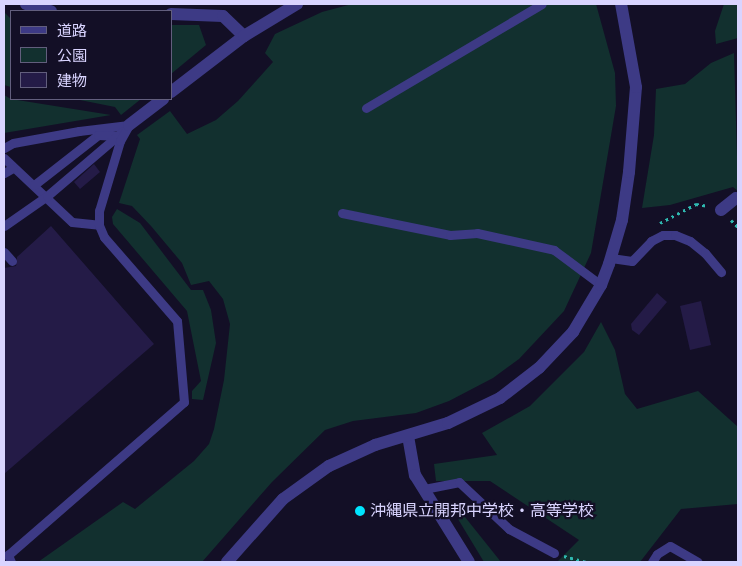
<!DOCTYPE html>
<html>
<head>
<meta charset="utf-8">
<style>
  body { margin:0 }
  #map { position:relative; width:742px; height:566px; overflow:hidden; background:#130f26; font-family:"Space Grotesk","Noto Sans JP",sans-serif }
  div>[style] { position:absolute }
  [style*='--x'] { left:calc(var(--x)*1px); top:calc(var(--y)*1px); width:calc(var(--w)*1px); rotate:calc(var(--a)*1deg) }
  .green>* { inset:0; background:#12302f }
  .building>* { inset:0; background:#241b47 }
  .path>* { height:3px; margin-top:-1.5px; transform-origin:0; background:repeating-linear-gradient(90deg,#2fb8b0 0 2.5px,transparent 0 6.5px) }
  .service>* { height:9px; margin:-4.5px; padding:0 4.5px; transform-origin:4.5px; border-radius:4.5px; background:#3d3a85 }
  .minor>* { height:12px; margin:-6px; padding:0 6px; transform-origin:6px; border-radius:6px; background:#3d3a85 }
  .tertiary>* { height:12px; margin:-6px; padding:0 6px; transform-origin:6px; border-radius:6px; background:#3d3a85 }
  .dots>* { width:14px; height:14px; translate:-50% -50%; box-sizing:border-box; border:2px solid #130f26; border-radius:50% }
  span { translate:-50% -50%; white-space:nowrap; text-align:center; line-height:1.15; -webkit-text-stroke:4.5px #130f26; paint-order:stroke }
  .poi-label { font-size:16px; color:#d9d4ff }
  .left { translate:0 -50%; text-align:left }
  .frame { position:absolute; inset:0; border:5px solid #d9d4ff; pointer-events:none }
  .legend { position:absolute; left:10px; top:10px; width:162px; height:90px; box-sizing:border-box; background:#130f26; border:1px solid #625e7d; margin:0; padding:6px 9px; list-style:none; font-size:15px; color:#d9d4ff }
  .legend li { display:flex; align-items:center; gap:10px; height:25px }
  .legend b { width:25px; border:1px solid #625e7d }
</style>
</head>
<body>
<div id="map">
  <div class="green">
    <i style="clip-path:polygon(352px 4px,596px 4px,615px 73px,616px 106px,591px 253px,564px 311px,519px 359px,493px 378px,449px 401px,416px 413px,353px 421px,325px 430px,272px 482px,202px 562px,38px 562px,123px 502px,135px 509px,194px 461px,209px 444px,214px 429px,224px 380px,230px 324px,223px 299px,209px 281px,191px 285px,182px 263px,151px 226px,132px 206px,119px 203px,140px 139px,137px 135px,170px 111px,187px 134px,216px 120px,238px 101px,273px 62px,265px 53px,275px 34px,322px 12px)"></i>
    <i style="clip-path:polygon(724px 4px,738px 4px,738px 38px,716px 44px,715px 31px)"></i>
    <i style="clip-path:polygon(4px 12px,11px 19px,11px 87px,4px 85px)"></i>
    <i style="clip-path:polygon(171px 25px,199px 25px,206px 45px,171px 74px)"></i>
    <i style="clip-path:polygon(734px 53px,738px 191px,733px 187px,670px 205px,642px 208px,654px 135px,656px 89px,685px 84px,711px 63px)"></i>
    <i style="clip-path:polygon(4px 95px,11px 99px,111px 115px,4px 133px)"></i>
    <i style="clip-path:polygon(75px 99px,141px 99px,121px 115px,115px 107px)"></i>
    <i style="clip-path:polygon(117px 209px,140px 223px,191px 290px,203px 290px,211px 310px,216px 343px,203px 400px,192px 399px,192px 391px,201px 381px,187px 311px,113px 224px,112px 217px)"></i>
    <i style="clip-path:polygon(601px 322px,615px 350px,625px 394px,637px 409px,698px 391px,738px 427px,738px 504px,681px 509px,640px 562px,557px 562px,579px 540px,490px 481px,436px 481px,434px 464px,497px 455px,482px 433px,530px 406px,584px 352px)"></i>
    <i style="clip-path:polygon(461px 512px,501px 562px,484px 562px,458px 519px)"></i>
  </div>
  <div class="building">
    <i style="clip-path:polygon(94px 164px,100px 172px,80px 189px,74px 182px)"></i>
    <i style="clip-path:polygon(51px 226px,154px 344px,4px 474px,4px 268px,16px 266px,17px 257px)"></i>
    <i style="clip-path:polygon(657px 293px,667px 302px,639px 335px,632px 330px,631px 324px)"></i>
    <i style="clip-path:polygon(701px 301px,711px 345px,690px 350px,680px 306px)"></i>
  </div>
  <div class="path">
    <i style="--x:731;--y:220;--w:10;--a:45"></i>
    <i style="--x:660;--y:223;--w:41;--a:-27.8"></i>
    <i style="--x:696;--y:204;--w:13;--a:9"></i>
    <i style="--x:564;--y:556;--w:23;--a:15"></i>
  </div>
  <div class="service">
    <i style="--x:366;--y:108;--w:204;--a:-30.6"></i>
    <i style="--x:4;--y:148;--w:10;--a:-29"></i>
    <i style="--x:13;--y:143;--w:67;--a:-10.3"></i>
    <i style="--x:79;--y:131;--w:50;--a:-6.8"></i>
    <i style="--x:4;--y:158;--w:93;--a:43.3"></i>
    <i style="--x:72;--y:222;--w:27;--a:6"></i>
    <i style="--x:4;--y:173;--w:10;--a:-29"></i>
    <i style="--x:34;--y:185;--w:81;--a:-38"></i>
    <i style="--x:98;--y:135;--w:19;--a:3"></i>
    <i style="--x:342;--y:213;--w:110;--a:11.5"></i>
    <i style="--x:450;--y:235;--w:27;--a:-4"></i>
    <i style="--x:477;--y:233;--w:79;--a:12.4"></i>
    <i style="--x:554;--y:250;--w:59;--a:36.7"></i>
    <i style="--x:4;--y:226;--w:52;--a:-34.9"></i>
    <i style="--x:47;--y:196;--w:99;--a:-40.5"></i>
    <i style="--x:4;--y:252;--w:12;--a:48"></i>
    <i style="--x:611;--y:258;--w:21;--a:8"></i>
    <i style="--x:632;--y:261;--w:28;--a:-46"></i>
    <i style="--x:651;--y:241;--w:13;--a:-27"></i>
    <i style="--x:663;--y:235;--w:12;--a:0"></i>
    <i style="--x:675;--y:235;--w:16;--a:22"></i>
    <i style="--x:690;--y:241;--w:19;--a:39"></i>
    <i style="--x:705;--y:253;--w:25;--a:50"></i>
    <i style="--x:424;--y:489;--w:36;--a:-11"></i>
    <i style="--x:459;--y:482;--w:69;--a:43.2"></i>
    <i style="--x:509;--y:529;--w:51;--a:28.1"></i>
    <i style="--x:11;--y:562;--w:8;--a:-113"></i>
    <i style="--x:8;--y:555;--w:233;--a:-41"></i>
    <i style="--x:184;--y:402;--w:81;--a:-94.9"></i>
    <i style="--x:177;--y:321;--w:111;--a:-131"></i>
    <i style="--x:104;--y:237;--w:13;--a:-113"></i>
    <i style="--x:99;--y:225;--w:14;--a:-90"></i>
    <i style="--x:99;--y:211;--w:73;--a:-73.3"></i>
    <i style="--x:120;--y:141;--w:18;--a:-61"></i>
    <i style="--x:652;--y:562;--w:9;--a:-58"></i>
    <i style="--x:657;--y:554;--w:15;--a:-32"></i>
    <i style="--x:670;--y:546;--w:32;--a:30"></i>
  </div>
  <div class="minor">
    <i style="--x:721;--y:210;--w:19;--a:-39"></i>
    <i style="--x:408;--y:436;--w:40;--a:80"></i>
    <i style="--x:415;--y:475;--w:102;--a:58.2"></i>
  </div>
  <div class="tertiary">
    <i style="--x:26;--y:4;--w:26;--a:16"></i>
    <i style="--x:171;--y:14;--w:52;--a:2.2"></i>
    <i style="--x:223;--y:16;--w:29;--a:44"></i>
    <i style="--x:171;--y:92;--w:92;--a:-37.5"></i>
    <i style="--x:244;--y:36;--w:62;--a:-31.1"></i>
    <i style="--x:129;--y:125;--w:43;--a:-37.4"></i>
    <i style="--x:227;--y:562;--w:84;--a:-48.4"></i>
    <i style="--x:283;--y:499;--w:57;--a:-35.7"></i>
    <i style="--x:329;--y:466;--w:51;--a:-24.5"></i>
    <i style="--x:375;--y:445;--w:76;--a:-16.8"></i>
    <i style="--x:448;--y:423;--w:58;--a:-25.7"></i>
    <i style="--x:500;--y:398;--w:49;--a:-37.6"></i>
    <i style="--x:539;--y:368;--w:50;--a:-46.6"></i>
    <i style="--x:573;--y:332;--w:55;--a:-59.2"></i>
    <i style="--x:601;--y:285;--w:22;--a:-69"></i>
    <i style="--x:609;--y:264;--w:46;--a:-73.5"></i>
    <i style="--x:622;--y:220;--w:49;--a:-81.7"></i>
    <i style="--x:629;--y:172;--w:85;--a:-85.3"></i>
    <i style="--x:636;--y:87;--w:84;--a:-100.2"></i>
  </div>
  <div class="dots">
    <i style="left:360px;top:511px;background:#00e5ff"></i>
  </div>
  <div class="poi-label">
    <span class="left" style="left:370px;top:511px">沖縄県立開邦中学校・高等学校</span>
  </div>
  <div class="frame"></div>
  <ul class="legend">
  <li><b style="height:6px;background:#3d3a85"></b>道路</li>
  <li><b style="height:14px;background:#12302f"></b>公園</li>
  <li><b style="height:14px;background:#241b47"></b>建物</li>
  </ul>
</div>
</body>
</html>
